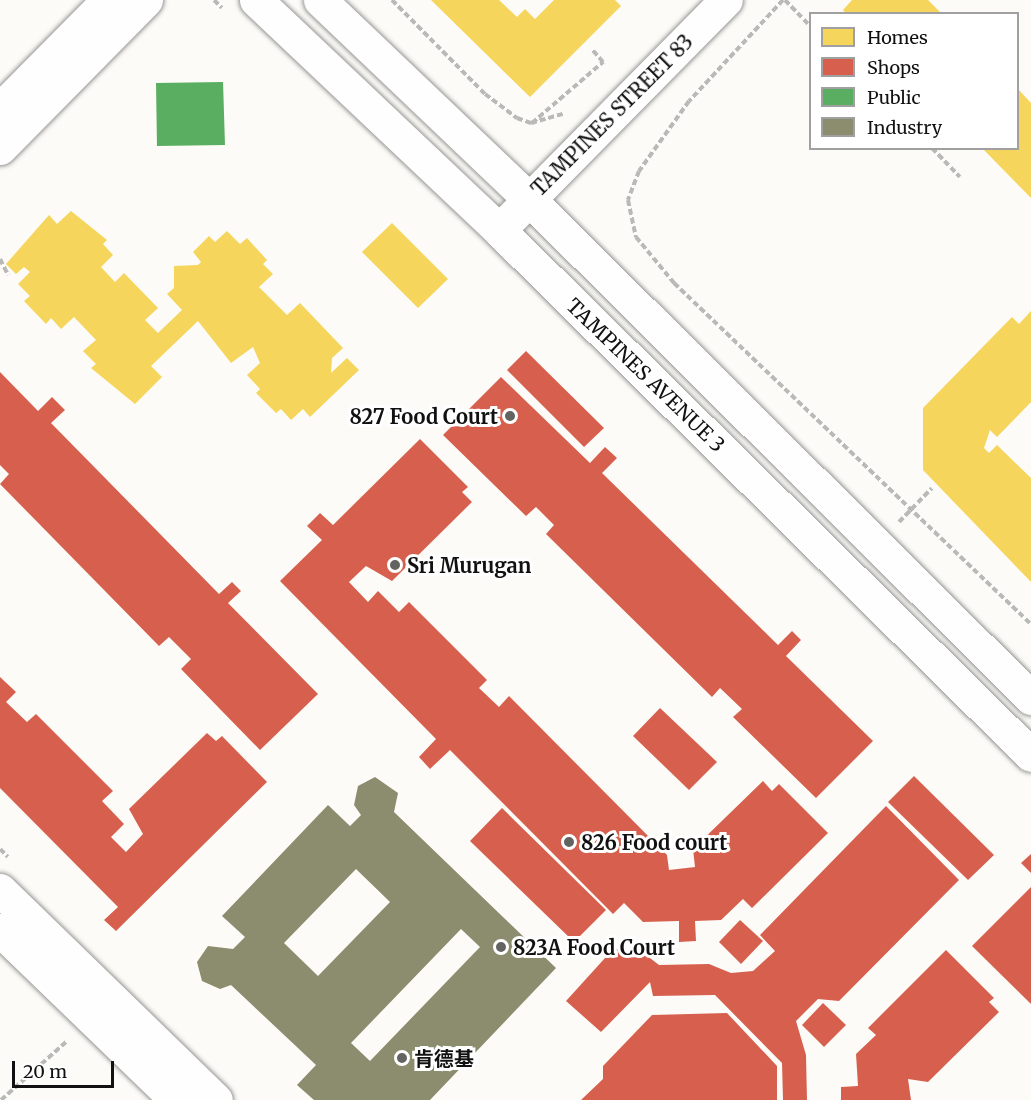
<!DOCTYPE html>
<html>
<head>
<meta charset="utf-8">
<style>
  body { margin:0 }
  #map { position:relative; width:1031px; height:1100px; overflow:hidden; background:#fcfbf7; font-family:Merriweather,"Noto Sans SC",serif }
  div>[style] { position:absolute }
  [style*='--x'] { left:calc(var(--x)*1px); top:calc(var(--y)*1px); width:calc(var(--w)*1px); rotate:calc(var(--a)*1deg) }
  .homes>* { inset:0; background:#f6d55c }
  .shops>* { inset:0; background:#d6604d }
  .public>* { inset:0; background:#5aae61 }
  .industry>* { inset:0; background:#8c8c6e }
  .path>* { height:4px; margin-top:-2px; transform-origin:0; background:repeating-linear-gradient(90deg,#b9b9b8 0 6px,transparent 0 9px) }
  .roads { filter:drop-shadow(0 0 2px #979695) drop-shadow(0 0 2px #979695) }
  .minor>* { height:33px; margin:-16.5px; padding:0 16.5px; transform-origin:16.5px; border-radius:16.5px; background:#fffefe }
  .tertiary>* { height:33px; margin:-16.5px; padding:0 16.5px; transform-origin:16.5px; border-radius:16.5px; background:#fffefe }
  .dots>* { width:16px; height:16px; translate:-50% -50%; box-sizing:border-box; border:3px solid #fff; border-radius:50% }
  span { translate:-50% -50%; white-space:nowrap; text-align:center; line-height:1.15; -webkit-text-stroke:6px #fff; paint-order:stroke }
  .street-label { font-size:20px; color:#111 }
  .poi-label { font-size:20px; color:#111; font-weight:700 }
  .right { translate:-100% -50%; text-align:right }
  .left { translate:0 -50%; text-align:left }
  .legend { position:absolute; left:809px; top:12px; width:210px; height:138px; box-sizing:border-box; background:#fff; border:2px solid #a0a0a0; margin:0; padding:8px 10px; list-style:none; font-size:18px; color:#111 }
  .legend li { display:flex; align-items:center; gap:12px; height:30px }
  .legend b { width:30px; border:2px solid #a0a0a0 }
  .scale { position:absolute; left:12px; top:1061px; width:102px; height:27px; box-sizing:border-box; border:3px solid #111; border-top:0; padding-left:8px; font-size:18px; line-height:21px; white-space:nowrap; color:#111; -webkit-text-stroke:4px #fff; paint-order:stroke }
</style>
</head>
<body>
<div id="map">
  <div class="homes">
    <i style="clip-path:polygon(431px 0,499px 0,517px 17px,525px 9px,535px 19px,554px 0,615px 0,621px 6px,530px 97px)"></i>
    <i style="clip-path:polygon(852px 0,928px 0,942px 14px,846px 14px,843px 10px)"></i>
    <i style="clip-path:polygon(1018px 89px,1031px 103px,1031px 198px,982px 148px,1018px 148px)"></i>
    <i style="clip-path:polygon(71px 211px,107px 240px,103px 244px,113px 255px,101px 267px,115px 282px,124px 273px,158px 308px,145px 320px,158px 333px,182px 310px,167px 294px,174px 288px,174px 266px,198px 265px,201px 262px,193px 252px,209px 236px,215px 242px,227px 231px,240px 244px,247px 238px,267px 260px,263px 264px,273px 274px,259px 287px,287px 315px,300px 303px,343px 348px,332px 358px,331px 373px,347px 358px,359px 370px,310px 417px,303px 409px,291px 420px,281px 409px,276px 413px,256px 393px,260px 389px,247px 375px,260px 363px,253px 347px,231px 363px,198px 321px,151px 366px,162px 377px,135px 404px,91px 368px,96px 364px,83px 351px,96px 340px,74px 317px,61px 329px,51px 318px,46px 324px,24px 301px,30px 296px,18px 284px,30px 272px,24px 267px,16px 274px,6px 264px,49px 215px,57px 224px)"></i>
    <i style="clip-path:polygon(392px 223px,448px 279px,418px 308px,362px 252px)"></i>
    <i style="clip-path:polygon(1031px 311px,1031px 402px,997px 437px,990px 430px,984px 448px,989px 453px,997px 445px,1031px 478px,1031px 582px,923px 470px,923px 408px,1012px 317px,1019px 324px)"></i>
  </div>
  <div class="shops">
    <i style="clip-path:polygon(526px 351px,604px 428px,584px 447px,507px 370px)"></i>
    <i style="clip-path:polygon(0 372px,38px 411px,52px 397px,65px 410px,51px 423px,219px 594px,232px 582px,241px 591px,228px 603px,318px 694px,260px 750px,181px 669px,191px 659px,169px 637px,159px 646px,0 484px,9px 474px,0 465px)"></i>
    <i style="clip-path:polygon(501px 377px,590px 463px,605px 447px,617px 458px,602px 473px,778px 645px,792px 631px,801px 640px,786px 656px,873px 741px,816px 798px,733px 717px,742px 709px,720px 688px,712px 697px,546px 534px,554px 525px,536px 507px,526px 516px,443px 435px)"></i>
    <i style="clip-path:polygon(420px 439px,468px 487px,462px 492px,472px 502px,392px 581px,366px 566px,349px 582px,368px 602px,378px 591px,399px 612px,409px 602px,487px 680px,479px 688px,499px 707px,509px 696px,667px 855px,669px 870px,695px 867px,693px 849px,763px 781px,772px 791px,779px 784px,828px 833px,752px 908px,743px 899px,721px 920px,695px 921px,696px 941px,679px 942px,679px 921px,643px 922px,624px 903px,613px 914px,450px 750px,430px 769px,419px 757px,436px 739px,280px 581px,322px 540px,307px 526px,320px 513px,333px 525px)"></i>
    <i style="clip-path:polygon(0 677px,16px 692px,6px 702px,27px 722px,36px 714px,113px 791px,102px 801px,124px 824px,111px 837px,126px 852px,143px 834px,129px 809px,207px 733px,216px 741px,222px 736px,267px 782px,116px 931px,104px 920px,118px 907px,0 788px)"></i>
    <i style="clip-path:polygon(660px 708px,717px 762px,689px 790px,633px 736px)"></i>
    <i style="clip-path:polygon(914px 776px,994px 855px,968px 880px,888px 802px)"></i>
    <i style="clip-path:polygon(886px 806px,959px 880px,839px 1001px,818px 999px,796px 1021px,806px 1055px,807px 1100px,783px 1100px,782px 1063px,715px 995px,653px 996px,650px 982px,601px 1032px,566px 1001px,615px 947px,626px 958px,637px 948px,659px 965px,709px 964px,731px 973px,753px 971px,775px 951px,760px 935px)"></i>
    <i style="clip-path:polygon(502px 808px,606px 910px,574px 942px,470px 841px)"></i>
    <i style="clip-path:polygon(1031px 854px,1031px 873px,1021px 863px)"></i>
    <i style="clip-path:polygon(1031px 887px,1031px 1004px,972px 946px)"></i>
    <i style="clip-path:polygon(740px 920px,763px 941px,741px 964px,719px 942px)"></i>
    <i style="clip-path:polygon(946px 950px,994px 998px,989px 1002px,999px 1012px,928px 1082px,908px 1079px,911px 1100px,841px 1100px,841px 1087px,858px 1086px,856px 1054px,876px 1035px,868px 1028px)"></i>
    <i style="clip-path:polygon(823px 1003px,846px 1025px,824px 1047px,802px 1025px)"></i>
    <i style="clip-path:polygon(727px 1013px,777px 1066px,777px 1100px,581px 1100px,603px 1079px,603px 1066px,652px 1015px)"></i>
  </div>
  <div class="public">
    <i style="clip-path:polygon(223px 82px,225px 145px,157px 146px,156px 83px)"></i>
  </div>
  <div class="industry">
    <i style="clip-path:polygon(evenodd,375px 777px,398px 793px,394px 812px,556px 968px,430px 1100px,314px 1100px,297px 1085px,316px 1065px,231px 985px,220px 989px,202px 981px,197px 962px,208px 946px,233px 949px,245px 937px,222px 916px,328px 805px,350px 826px,361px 815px,354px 805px,358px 786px,375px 777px,356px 869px,390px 902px,318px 976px,284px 943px,356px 869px,375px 777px,461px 929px,480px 947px,370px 1061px,351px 1043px,461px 929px)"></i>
  </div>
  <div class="path">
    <i style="--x:214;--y:0;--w:11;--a:45"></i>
    <i style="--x:392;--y:0;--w:132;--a:45.3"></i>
    <i style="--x:485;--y:94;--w:40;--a:37"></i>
    <i style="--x:517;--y:118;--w:15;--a:20"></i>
    <i style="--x:531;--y:123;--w:33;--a:-16"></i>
    <i style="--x:783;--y:0;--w:138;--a:132.9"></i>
    <i style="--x:689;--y:101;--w:86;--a:125.5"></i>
    <i style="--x:639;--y:171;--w:31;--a:111"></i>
    <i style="--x:628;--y:200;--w:38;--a:78"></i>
    <i style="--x:636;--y:237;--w:60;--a:50.4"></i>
    <i style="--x:674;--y:283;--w:494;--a:43.7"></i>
    <i style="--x:785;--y:0;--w:36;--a:46"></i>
    <i style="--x:532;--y:123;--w:94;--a:-40.7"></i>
    <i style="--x:603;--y:62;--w:18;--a:-131"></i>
    <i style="--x:932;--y:148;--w:40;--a:46"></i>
    <i style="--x:0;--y:259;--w:18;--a:63"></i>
    <i style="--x:899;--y:522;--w:47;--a:-45.9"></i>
    <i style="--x:0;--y:849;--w:11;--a:45"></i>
    <i style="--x:1;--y:1100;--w:89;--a:-41.8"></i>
  </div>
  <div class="roads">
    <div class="minor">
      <i style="--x:0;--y:109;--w:153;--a:-45.3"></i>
      <i style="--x:0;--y:148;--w:208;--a:-45.4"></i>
      <i style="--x:499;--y:230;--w:323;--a:-45.4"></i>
      <i style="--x:0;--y:890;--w:301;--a:44.2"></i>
      <i style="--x:0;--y:930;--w:245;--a:44"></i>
    </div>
    <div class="tertiary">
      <i style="--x:256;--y:0;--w:335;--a:43.4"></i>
      <i style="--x:499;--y:230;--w:747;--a:44.62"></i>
      <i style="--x:320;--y:0;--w:289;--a:43.6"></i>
      <i style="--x:529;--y:199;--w:708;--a:44.83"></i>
    </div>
  </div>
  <div class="dots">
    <i style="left:510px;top:416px;background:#636362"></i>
    <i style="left:395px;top:565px;background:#636362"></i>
    <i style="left:569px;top:842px;background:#636362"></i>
    <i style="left:501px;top:947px;background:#636362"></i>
    <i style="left:402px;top:1058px;background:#636362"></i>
  </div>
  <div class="street-label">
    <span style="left:612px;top:115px;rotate:-45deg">TAMPINES STREET 83</span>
    <span style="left:646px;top:375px;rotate:44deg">TAMPINES AVENUE 3</span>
  </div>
  <div class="poi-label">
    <span class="right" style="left:498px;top:416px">827 Food Court</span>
    <span class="left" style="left:407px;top:565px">Sri Murugan</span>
    <span class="left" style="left:581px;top:842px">826 Food court</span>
    <span class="left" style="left:513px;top:947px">823A Food Court</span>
    <span class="left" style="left:414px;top:1058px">肯德基</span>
  </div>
  <ul class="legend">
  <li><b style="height:16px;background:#f6d55c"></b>Homes</li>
  <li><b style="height:16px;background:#d6604d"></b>Shops</li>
  <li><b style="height:16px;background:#5aae61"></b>Public</li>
  <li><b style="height:16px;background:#8c8c6e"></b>Industry</li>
  </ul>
  <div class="scale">20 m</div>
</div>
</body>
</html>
